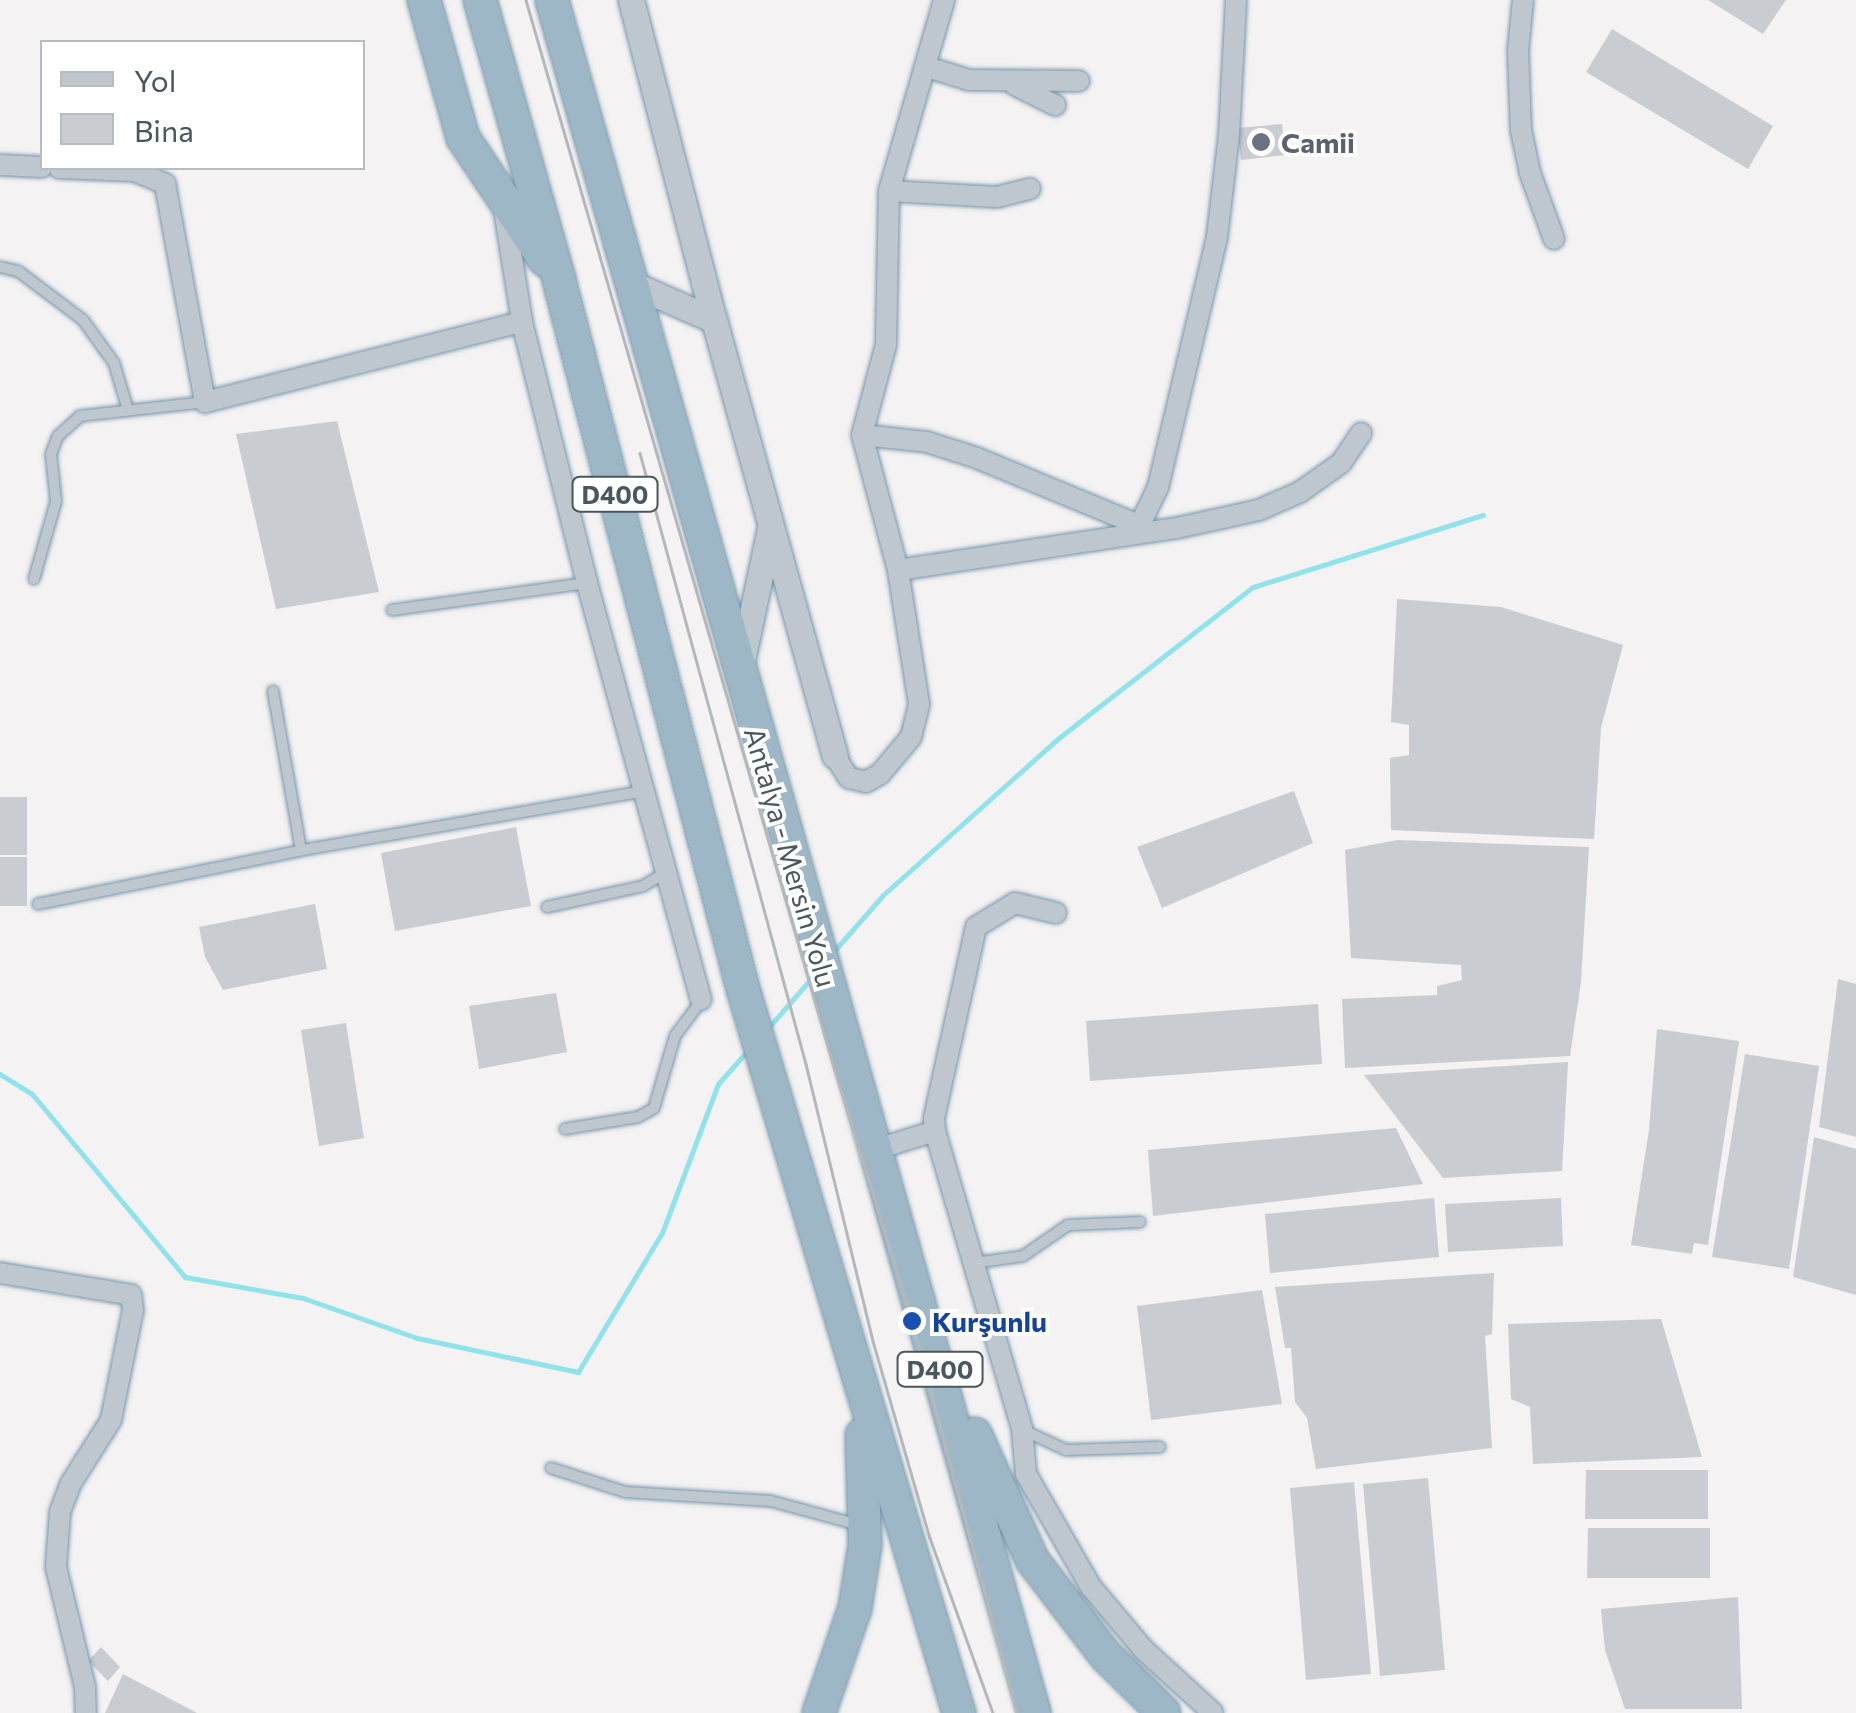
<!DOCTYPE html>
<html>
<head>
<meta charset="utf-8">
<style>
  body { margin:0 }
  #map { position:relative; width:1856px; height:1713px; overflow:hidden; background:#f4f2f2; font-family:Commissioner,sans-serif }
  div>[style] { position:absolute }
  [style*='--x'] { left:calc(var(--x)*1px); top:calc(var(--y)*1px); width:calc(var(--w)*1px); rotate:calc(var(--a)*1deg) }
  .stream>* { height:5px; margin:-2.5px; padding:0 2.5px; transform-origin:2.5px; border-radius:2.5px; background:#90e2eb }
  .building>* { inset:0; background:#c9cdd1 }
  .roads { filter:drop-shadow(0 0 2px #7695aa) drop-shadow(0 0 2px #7695aa) }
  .service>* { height:10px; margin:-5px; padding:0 5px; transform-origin:5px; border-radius:5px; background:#bdc7cd }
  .minor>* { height:20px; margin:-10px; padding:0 10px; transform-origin:10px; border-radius:10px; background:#bdc7cd }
  .tertiary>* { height:25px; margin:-12.5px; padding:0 12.5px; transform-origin:12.5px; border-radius:12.5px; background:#bdc7cd }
  .trunk>* { height:32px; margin:-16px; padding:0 16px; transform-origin:16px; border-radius:16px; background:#9eb7c6 }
  .tram>* { height:2.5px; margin:-1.25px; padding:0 1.25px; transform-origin:1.25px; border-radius:1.25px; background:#b4b8bb }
  .dots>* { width:28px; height:28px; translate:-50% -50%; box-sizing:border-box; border:5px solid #fff; border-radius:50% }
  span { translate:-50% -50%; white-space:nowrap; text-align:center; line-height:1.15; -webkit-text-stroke:8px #fff; paint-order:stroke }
  .shield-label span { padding:2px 8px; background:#fff; border:2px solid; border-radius:8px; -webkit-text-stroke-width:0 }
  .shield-label { font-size:25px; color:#49575f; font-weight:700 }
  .worship-label { font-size:28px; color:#5b616d; font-weight:700 }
  .left { translate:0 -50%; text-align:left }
  .street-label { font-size:28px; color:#49575f }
  .transit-label { font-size:28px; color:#164399; font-weight:700 }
  .legend { position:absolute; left:40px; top:40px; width:325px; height:130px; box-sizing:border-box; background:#fff; border:2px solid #b6bcbf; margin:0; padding:12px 18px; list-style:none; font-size:30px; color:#49575f }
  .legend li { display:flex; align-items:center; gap:20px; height:50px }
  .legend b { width:50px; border:2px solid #b6bcbf }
</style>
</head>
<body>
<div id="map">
  <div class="stream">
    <i style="--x:834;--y:951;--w:74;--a:-48.8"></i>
    <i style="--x:883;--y:895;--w:237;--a:-41.8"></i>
    <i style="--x:1060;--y:737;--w:244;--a:-37.9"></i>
    <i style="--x:1253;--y:587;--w:241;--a:-17.4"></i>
    <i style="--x:769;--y:1027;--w:69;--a:-49.1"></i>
    <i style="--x:0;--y:1074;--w:38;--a:32"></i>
    <i style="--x:32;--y:1094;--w:239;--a:50.1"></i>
    <i style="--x:185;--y:1277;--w:120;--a:10.1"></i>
    <i style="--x:303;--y:1298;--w:121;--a:19.3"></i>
    <i style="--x:417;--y:1338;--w:165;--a:11.9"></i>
    <i style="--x:578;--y:1372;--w:162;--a:-58.9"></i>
    <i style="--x:662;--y:1233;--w:159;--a:-69.4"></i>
    <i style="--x:718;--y:1084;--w:45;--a:-48.6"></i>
  </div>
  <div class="building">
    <i style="clip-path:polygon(1708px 0,1786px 0,1763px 34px)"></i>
    <i style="clip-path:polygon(1612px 29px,1773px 126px,1748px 169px,1586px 72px)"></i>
    <i style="clip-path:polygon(1282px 124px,1285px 155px,1241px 160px,1237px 128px)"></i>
    <i style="clip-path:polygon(337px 421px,379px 592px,276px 609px,236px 434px)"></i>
    <i style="clip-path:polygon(1397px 599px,1501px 607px,1623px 645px,1601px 728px,1594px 839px,1391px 830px,1390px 758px,1409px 755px,1409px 725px,1391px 722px)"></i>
    <i style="clip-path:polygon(1294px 791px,1313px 843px,1162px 908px,1137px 847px)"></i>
    <i style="clip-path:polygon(0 797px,27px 797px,27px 855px,0 855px)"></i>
    <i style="clip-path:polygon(516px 827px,531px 906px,395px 931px,381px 853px)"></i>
    <i style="clip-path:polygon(1397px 840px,1589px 847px,1581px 982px,1570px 1056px,1345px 1068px,1342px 999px,1437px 995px,1437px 986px,1462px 980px,1461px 965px,1351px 958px,1345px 850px)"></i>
    <i style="clip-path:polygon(0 857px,27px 857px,27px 906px,0 906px)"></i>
    <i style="clip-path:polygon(315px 904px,327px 969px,223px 990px,205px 957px,199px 927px)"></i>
    <i style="clip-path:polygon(1838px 979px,1856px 984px,1856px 1137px,1819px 1127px)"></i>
    <i style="clip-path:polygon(556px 993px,567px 1052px,479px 1069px,469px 1006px)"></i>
    <i style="clip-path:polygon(1318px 1004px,1322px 1064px,1090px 1081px,1086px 1021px)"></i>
    <i style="clip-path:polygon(346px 1023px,364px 1138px,319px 1146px,301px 1030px)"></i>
    <i style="clip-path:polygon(1657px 1029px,1739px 1041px,1708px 1245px,1694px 1243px,1692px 1254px,1631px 1245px,1649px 1130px)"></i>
    <i style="clip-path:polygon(1745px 1054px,1819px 1066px,1789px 1269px,1712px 1257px)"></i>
    <i style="clip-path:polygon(1568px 1062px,1562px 1171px,1443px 1178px,1364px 1075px)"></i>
    <i style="clip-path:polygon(1396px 1128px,1423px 1184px,1153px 1216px,1148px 1150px)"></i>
    <i style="clip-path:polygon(1814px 1137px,1856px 1149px,1856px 1295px,1793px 1277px)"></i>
    <i style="clip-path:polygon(1434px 1198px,1439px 1257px,1270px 1273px,1265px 1214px)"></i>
    <i style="clip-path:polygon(1561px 1198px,1563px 1246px,1448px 1252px,1445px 1204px)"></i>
    <i style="clip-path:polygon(1494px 1273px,1492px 1334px,1485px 1336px,1492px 1448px,1316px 1469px,1307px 1418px,1295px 1402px,1291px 1348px,1285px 1348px,1275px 1287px)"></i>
    <i style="clip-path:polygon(1262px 1290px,1282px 1404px,1151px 1420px,1137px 1306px)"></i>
    <i style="clip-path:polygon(1661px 1319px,1702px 1457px,1533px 1464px,1530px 1407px,1511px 1399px,1508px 1324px)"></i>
    <i style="clip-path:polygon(1586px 1470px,1708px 1470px,1708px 1519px,1585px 1519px)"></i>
    <i style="clip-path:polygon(1428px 1478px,1445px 1670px,1380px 1676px,1363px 1484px)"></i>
    <i style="clip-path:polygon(1354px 1482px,1371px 1674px,1306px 1680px,1290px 1488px)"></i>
    <i style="clip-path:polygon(1588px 1528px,1710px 1528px,1710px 1578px,1587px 1578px)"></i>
    <i style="clip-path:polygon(1738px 1597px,1742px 1709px,1625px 1709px,1605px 1650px,1601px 1609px)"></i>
    <i style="clip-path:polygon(101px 1647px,120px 1667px,108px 1681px,88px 1661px)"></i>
    <i style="clip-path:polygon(123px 1674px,197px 1713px,105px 1713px)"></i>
  </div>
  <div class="roads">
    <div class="service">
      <i style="--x:0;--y:267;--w:18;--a:13"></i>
      <i style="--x:18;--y:271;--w:81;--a:37"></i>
      <i style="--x:83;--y:320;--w:53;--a:54.2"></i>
      <i style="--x:114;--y:363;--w:49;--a:73.4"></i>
      <i style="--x:34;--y:579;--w:81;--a:-74.2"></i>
      <i style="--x:56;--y:501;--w:47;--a:-96.1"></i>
      <i style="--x:51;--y:454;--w:19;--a:-69"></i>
      <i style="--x:58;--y:436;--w:30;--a:-42"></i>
      <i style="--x:80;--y:416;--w:125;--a:-6.4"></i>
      <i style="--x:392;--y:610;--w:197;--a:-7.9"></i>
      <i style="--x:273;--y:691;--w:161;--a:80"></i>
      <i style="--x:38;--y:904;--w:282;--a:-11.5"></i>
      <i style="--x:314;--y:848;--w:336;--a:-9.8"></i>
      <i style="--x:547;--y:907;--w:98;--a:-12.3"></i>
      <i style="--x:643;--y:886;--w:26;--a:-31"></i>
      <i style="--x:565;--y:1129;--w:74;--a:-9.3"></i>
      <i style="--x:638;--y:1117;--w:18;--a:-29"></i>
      <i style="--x:654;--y:1108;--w:75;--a:-73.7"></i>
      <i style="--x:675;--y:1036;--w:44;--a:-53.4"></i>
      <i style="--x:974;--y:1263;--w:49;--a:-8.1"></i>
      <i style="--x:1023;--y:1256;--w:55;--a:-34.6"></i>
      <i style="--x:1068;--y:1225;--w:72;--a:-2.4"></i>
      <i style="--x:1023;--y:1430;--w:47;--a:24.9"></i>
      <i style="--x:1066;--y:1450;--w:94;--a:-1.8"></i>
      <i style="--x:551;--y:1468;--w:78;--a:18"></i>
      <i style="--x:625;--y:1492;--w:146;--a:3.5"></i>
      <i style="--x:771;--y:1501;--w:91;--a:15.3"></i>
    </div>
    <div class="minor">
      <i style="--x:1523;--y:0;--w:50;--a:95.7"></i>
      <i style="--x:1518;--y:50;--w:80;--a:87.9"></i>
      <i style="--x:1521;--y:130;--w:44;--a:78.2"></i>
      <i style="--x:1530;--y:173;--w:70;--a:70"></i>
      <i style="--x:927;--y:67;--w:44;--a:17.2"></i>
      <i style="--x:969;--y:80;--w:110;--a:0.5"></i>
      <i style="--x:1015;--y:85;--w:45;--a:26.6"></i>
      <i style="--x:0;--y:165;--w:42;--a:2.7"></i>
      <i style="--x:59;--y:168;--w:76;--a:2.3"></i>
      <i style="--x:135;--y:171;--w:33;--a:23"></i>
      <i style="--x:165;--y:184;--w:222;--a:79.6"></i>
      <i style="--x:205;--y:402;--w:327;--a:-14.2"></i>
      <i style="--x:889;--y:191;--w:108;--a:3.2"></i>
      <i style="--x:997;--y:197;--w:34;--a:-14"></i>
      <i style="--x:504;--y:209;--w:114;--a:80.9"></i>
      <i style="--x:522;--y:322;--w:269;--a:76"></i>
      <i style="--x:587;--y:583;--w:432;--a:74.7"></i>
      <i style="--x:862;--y:435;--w:65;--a:6.1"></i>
      <i style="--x:927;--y:442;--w:52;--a:17.7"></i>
      <i style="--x:977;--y:458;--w:178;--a:22.5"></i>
      <i style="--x:1136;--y:533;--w:51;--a:-64.4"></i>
      <i style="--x:1158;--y:487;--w:257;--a:-76.7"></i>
      <i style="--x:1217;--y:237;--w:103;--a:-83.3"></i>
      <i style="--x:1229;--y:135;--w:135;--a:-87"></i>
      <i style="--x:898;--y:570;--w:282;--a:-8.6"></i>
      <i style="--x:1177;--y:528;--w:84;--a:-12.4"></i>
      <i style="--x:1259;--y:510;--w:45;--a:-23.7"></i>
      <i style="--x:1300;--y:492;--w:50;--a:-35.3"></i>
      <i style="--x:1341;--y:463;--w:36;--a:-56"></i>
      <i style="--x:835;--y:756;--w:26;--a:58"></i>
      <i style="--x:849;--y:778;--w:17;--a:13"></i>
      <i style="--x:866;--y:782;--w:16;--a:-30"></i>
      <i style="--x:880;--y:774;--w:48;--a:-50"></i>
      <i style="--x:911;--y:737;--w:34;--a:-76"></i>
      <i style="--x:919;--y:704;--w:136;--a:-98.9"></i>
      <i style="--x:898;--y:570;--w:140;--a:-104.9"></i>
      <i style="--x:862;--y:435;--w:93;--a:-75.1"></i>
      <i style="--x:886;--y:345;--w:154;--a:-88.9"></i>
      <i style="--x:889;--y:191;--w:199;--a:-73.9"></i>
      <i style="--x:1056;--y:913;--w:42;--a:-166.3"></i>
      <i style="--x:1015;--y:903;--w:46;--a:148.4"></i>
      <i style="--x:976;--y:927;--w:196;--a:102.4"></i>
      <i style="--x:934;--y:1118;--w:13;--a:86"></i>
      <i style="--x:935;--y:1131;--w:310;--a:73.7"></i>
      <i style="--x:1022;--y:1429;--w:45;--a:84.9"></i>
      <i style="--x:1026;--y:1474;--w:130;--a:60.1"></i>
      <i style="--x:1091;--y:1587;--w:82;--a:49.9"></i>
      <i style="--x:1144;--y:1650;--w:93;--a:42.4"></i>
      <i style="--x:877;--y:1149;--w:61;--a:-17.2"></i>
      <i style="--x:0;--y:1273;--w:133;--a:9.5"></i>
      <i style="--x:131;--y:1295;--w:15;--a:82"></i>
      <i style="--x:133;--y:1310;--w:112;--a:101.3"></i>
      <i style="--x:111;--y:1420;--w:75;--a:122.4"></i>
      <i style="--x:71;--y:1483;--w:31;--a:111"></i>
      <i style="--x:60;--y:1512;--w:55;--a:94.2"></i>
      <i style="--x:56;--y:1567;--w:123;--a:76.4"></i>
      <i style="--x:85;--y:1687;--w:26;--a:88"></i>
    </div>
    <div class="tertiary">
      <i style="--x:631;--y:0;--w:331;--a:75.5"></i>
      <i style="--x:714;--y:320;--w:452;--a:74.5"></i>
      <i style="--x:630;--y:283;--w:92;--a:23.8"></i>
      <i style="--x:741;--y:665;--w:140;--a:-78"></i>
    </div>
    <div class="trunk">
      <i style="--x:424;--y:0;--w:143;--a:74.2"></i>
      <i style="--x:463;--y:138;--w:147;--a:56.1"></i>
      <i style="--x:480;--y:0;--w:291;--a:74.2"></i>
      <i style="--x:559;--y:280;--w:732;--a:75.45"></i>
      <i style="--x:743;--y:989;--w:756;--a:73.39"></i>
      <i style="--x:552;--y:0;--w:1780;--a:74.28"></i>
      <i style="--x:975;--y:1434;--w:140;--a:65.5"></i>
      <i style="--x:1033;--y:1561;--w:120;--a:52.5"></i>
      <i style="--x:1106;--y:1656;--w:81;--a:44.5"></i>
      <i style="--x:819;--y:1713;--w:111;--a:-71.1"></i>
      <i style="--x:855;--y:1608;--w:64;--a:-81"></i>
      <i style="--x:865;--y:1545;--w:110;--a:-91.6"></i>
    </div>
  </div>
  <div class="tram">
    <i style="--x:526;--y:0;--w:1111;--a:73.9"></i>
    <i style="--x:834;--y:1067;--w:266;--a:72.9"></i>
    <i style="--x:912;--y:1321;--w:406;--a:75"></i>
    <i style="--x:640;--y:453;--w:633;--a:74.8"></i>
    <i style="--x:806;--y:1064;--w:285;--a:76.4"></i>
    <i style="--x:873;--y:1341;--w:205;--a:73.9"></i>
    <i style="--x:930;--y:1538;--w:186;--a:70.2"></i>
  </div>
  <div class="dots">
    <i style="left:1261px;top:142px;background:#6b7280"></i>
    <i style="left:912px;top:1321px;background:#1a4fb4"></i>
  </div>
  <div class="shield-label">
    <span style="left:615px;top:494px">D400</span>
    <span style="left:940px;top:1369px">D400</span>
  </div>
  <div class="worship-label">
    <span class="left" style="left:1281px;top:142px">Camii</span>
  </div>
  <div class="street-label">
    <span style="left:791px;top:857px;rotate:74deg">Antalya - Mersin Yolu</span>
  </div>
  <div class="transit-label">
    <span class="left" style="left:932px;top:1321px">Kurşunlu</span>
  </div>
  <ul class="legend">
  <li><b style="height:12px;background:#bdc7cd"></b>Yol</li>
  <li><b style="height:28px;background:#c9cdd1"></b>Bina</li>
  </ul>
</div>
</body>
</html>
